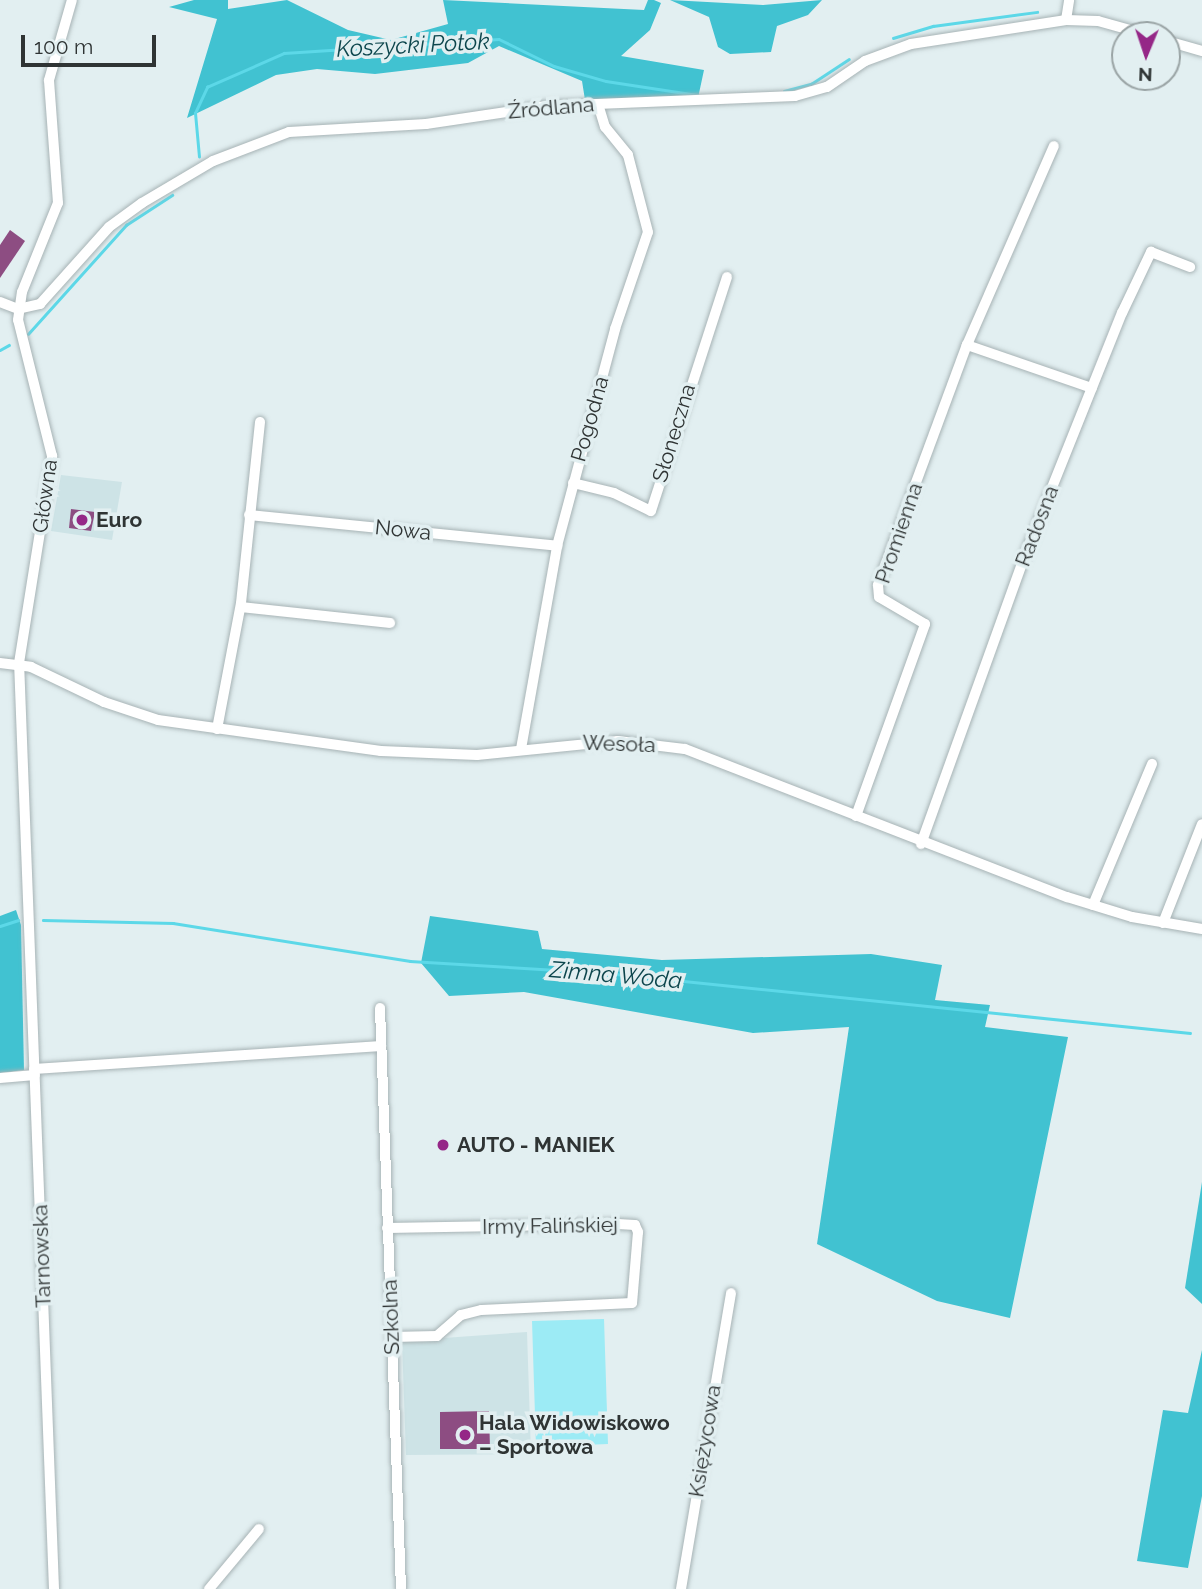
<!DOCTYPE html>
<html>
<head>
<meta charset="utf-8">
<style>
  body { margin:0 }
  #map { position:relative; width:1202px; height:1589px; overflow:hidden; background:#e2eff1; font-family:Raleway,sans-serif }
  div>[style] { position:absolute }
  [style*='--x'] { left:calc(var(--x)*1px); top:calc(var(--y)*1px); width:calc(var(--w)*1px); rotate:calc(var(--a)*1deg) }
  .built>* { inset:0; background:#cde3e6 }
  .green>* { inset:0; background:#9cebf5 }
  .forest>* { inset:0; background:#41c2d1 }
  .stream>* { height:2.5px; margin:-1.25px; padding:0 1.25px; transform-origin:1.25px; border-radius:1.25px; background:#5cd8e8 }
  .building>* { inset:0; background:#8d4d82 }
  .roads { filter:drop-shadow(0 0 2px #a7b3b5) drop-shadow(0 0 2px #a7b3b5) }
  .minor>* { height:10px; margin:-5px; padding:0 5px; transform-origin:5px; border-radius:5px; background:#fff }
  .dots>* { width:19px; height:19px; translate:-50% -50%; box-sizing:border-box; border:4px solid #e2eff1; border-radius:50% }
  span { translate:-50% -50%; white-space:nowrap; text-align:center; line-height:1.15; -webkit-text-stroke:7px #e2eff1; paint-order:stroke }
  .street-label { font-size:21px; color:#2f3434 }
  .poi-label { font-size:21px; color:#2f3434; font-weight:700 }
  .left { translate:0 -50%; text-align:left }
  .water-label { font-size:23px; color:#0d464d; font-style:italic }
  .north { position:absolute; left:1111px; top:21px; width:70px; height:70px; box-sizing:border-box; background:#e2eff1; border:2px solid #9aa4a5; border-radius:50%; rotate:182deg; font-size:19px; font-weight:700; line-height:28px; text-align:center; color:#2f3434 }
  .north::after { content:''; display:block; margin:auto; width:24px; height:32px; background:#952787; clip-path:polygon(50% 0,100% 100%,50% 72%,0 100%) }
  .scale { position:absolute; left:21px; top:35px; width:135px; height:32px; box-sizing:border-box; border:4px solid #2f3434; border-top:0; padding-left:9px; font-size:21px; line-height:24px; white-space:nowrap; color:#2f3434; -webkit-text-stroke:5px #e2eff1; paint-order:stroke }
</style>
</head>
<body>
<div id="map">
  <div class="built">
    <i style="clip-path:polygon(61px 475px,122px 482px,112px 540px,51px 531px)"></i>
    <i style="clip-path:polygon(527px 1332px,531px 1454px,406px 1455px,402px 1341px)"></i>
  </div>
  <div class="green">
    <i style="clip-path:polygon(604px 1319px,608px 1444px,536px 1447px,532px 1321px)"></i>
  </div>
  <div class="forest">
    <i style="clip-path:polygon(194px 0,228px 0,228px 9px,287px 0,348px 30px,391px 40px,448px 24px,443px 0,644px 10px,648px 0,654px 0,661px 3px,650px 30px,621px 56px,704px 70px,698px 98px,585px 100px,582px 81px,499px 46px,468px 63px,375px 74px,317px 69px,276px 75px,187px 118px,217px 19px,169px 7px)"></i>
    <i style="clip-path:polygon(670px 0,763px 5px,822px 0,808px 15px,777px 26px,771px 52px,730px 54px,718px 47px,709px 17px)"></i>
    <i style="clip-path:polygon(16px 910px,21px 925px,24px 1070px,0 1073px,0 916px)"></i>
    <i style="clip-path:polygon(430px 916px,538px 931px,542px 949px,662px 960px,871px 954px,942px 965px,935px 1000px,990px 1005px,985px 1027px,1068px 1037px,1010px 1318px,937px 1301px,817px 1244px,849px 1027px,753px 1033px,524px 992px,449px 996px,421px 963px)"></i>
    <i style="clip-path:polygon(1202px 1182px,1202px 1304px,1185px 1288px)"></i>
    <i style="clip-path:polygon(1202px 1350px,1202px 1496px,1188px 1568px,1137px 1561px,1163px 1410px,1188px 1413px)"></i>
  </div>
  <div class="stream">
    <i style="--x:893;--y:38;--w:42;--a:-16.7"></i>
    <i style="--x:933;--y:26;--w:105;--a:-7.7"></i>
    <i style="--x:784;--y:91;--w:28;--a:-15"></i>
    <i style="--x:811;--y:84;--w:45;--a:-33.3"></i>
    <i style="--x:199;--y:157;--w:44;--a:-95.2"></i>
    <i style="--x:195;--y:113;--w:29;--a:-65"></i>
    <i style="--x:207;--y:87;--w:84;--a:-23.8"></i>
    <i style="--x:284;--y:53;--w:215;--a:-3.7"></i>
    <i style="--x:499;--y:39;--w:61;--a:26.1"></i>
    <i style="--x:554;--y:66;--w:54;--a:16.1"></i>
    <i style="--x:606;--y:81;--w:92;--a:8.7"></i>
    <i style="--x:28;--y:334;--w:147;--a:-48"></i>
    <i style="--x:126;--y:225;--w:55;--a:-33.1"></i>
    <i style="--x:0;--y:350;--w:10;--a:-29"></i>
    <i style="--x:43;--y:920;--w:130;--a:1.3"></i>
    <i style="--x:173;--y:923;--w:240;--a:9.1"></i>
    <i style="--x:410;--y:961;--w:196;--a:3.5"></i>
    <i style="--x:606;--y:973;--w:587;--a:5.87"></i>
    <i style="--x:0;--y:926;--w:19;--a:-18"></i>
  </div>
  <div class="building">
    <i style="clip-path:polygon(10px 230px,25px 241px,0 278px,0 245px)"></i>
    <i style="clip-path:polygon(71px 509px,95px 512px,91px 531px,69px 528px)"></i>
    <i style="clip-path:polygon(489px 1411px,490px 1449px,440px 1449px,440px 1412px)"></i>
  </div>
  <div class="roads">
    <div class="minor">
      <i style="--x:1066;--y:20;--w:20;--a:-81"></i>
      <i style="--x:1167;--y:41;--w:36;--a:16"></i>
      <i style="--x:0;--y:302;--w:19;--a:21"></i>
      <i style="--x:18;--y:309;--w:23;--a:-13"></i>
      <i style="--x:40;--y:304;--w:103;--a:-48.1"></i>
      <i style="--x:109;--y:227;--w:41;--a:-36"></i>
      <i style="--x:142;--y:203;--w:82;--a:-30.6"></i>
      <i style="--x:213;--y:161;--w:81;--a:-20.9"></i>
      <i style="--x:289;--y:132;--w:137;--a:-3.3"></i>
      <i style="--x:426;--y:124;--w:122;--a:-8.5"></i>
      <i style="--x:547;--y:106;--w:248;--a:-2.3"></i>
      <i style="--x:795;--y:96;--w:33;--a:-16"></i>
      <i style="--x:827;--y:87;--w:46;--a:-34.4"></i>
      <i style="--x:865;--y:61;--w:49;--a:-20.3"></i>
      <i style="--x:911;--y:44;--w:157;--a:-8.8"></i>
      <i style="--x:1066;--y:20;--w:32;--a:2"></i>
      <i style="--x:1098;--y:21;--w:52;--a:15.6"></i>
      <i style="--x:967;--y:345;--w:132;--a:19"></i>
      <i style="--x:573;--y:483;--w:42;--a:13.7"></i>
      <i style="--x:614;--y:493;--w:41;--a:25.9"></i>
      <i style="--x:651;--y:511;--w:246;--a:-72"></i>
      <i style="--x:249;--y:515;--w:310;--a:5.7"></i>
      <i style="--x:241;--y:607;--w:150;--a:6.1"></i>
      <i style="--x:0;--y:663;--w:31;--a:7"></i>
      <i style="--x:31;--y:667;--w:81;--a:25.6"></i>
      <i style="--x:104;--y:702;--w:57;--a:18.4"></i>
      <i style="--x:158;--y:720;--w:225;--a:7.9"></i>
      <i style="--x:381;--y:751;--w:96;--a:2.4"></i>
      <i style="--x:477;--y:755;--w:142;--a:-5.7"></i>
      <i style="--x:618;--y:741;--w:67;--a:6.8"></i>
      <i style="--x:685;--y:749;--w:410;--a:21.2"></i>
      <i style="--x:1067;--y:897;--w:68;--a:17.1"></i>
      <i style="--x:1132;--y:917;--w:71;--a:9.7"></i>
      <i style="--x:217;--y:729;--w:128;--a:-79.2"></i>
      <i style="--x:241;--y:603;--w:182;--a:-84"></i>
      <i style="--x:521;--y:749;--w:206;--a:-79.9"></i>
      <i style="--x:557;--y:546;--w:225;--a:-75"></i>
      <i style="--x:615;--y:329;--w:102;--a:-71.2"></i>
      <i style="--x:648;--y:232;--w:80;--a:-104.6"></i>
      <i style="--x:628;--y:155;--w:36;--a:-129"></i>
      <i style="--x:605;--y:127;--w:24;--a:-107"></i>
      <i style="--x:856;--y:816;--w:204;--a:-70.2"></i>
      <i style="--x:925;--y:624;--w:53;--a:-149.6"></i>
      <i style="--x:879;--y:597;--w:12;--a:-95"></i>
      <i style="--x:878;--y:585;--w:256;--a:-69.7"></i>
      <i style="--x:967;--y:345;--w:217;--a:-66.4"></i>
      <i style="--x:921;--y:844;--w:307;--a:-70.2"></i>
      <i style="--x:1025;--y:555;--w:261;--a:-68.2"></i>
      <i style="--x:1122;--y:313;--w:68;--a:-64.6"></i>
      <i style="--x:1151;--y:252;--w:42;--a:21"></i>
      <i style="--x:1093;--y:905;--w:153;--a:-67.3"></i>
      <i style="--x:1163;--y:923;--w:106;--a:-68.5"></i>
      <i style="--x:380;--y:1008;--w:581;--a:87.93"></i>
      <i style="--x:34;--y:1069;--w:348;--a:-3.8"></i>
      <i style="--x:0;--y:1078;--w:35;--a:-5"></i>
      <i style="--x:387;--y:1228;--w:231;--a:-1"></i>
      <i style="--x:618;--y:1224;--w:17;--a:3"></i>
      <i style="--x:635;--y:1225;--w:8;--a:67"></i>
      <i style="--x:638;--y:1232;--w:71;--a:94.8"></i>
      <i style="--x:632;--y:1303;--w:151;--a:177.3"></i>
      <i style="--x:481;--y:1310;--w:21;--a:166"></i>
      <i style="--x:461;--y:1315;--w:32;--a:139"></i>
      <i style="--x:437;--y:1336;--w:46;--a:178.8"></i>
      <i style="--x:54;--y:1589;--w:927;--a:-92.16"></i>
      <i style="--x:19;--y:663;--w:210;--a:-80.9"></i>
      <i style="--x:52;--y:456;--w:140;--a:-104"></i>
      <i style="--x:18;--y:320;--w:28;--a:-82"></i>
      <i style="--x:22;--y:292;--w:96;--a:-68"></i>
      <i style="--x:58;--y:203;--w:123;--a:-94.2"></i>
      <i style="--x:49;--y:80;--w:83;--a:-74"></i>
      <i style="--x:209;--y:1589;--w:78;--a:-50.2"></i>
      <i style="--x:681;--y:1589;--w:300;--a:-80.4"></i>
    </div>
  </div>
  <div class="dots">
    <i style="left:82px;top:520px;background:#952787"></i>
    <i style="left:443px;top:1145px;background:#952787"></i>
    <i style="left:465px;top:1435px;background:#952787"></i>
  </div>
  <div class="street-label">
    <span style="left:551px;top:108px;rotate:-5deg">Źródlana</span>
    <span style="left:590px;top:419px;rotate:-74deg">Pogodna</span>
    <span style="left:674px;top:433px;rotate:-73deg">Słoneczna</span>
    <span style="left:45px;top:496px;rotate:-82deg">Główna</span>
    <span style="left:1037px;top:526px;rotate:-69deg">Radosna</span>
    <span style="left:403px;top:530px;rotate:6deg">Nowa</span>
    <span style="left:899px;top:533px;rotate:-71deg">Promienna</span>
    <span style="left:619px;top:744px;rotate:2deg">Wesoła</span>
    <span style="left:550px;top:1226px;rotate:-1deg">Irmy Falińskiej</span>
    <span style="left:42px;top:1256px;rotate:-92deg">Tarnowska</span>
    <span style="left:391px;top:1317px;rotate:-92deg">Szkolna</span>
    <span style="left:705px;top:1441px;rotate:-81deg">Księżycowa</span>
  </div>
  <div class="poi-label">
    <span class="left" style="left:96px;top:520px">Euro</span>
    <span class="left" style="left:457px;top:1145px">AUTO - MANIEK</span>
    <span class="left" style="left:479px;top:1435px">Hala Widowiskowo<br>– Sportowa</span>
  </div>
  <div class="water-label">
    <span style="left:413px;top:45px;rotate:-3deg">Koszycki Potok</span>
    <span style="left:616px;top:975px;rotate:5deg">Zimna Woda</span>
  </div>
  <div class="north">N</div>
  <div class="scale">100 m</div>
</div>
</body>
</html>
